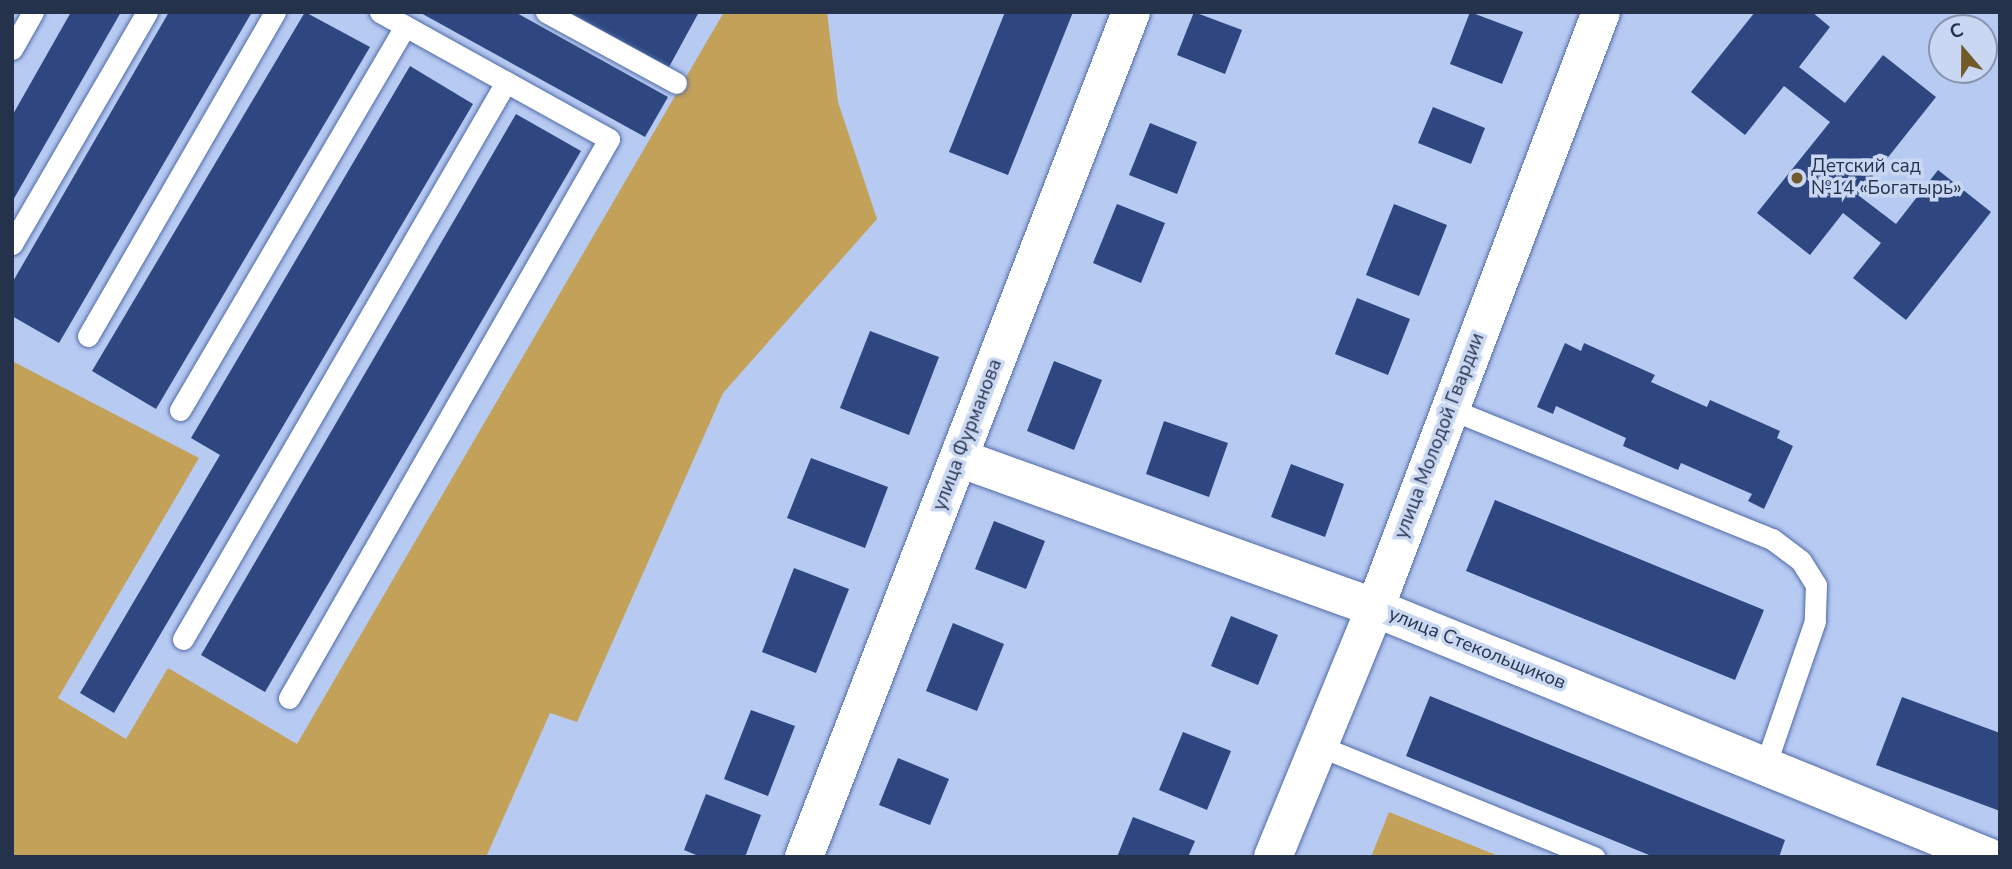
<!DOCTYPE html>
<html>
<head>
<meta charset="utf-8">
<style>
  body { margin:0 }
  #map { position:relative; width:2012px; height:869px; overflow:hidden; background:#b7caf2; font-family:"Nunito Sans",sans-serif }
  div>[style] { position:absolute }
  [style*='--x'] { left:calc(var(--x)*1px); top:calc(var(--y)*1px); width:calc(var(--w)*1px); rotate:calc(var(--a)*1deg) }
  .green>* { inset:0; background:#c3a159 }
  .building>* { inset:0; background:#2e4780 }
  .roads { filter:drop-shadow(0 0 2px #506ba7) drop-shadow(0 0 2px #506ba7) }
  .service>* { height:21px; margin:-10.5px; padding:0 10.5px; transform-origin:10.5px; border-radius:10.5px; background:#fff }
  .minor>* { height:38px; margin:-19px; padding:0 19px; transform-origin:19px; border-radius:19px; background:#fff }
  .dots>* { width:19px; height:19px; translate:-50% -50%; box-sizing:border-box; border:4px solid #cad7f2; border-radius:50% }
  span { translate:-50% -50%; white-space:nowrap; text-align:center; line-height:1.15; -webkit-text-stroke:7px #cad7f2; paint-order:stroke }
  .poi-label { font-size:19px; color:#25324c }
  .left { translate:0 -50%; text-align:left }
  .street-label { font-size:19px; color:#25324c }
  .frame { position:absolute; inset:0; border:14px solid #25324c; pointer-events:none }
  .north { position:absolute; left:1928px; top:14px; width:70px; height:70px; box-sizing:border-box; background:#cad7f2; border:2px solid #8895b0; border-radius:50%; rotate:340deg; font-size:19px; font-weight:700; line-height:28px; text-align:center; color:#25324c }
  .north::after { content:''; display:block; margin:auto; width:24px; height:32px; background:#715b2b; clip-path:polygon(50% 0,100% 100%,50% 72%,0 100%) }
</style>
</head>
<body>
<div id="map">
  <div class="green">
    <i style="clip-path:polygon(724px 12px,827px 12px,838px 102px,877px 219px,723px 393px,577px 722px,550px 713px,486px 857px,12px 857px,12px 361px,199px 458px,58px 698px,126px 739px,168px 668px,297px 744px)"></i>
    <i style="clip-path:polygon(1389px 812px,1501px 857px,1371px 857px)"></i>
  </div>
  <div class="building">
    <i style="clip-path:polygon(71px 12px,121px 12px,12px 202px,12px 116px)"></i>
    <i style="clip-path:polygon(169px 12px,252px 12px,59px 343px,12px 316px,12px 283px)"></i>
    <i style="clip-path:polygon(305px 12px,370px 47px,156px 409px,92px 371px)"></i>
    <i style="clip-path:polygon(419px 12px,515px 12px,668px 97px,645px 137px)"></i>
    <i style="clip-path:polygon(569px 12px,699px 12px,669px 67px)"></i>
    <i style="clip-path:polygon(1005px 12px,1073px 12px,1008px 175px,949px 152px)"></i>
    <i style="clip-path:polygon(1194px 12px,1242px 30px,1225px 74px,1177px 55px)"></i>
    <i style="clip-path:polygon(1470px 12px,1523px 32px,1502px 84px,1450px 64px)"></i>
    <i style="clip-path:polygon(1755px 12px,1812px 12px,1830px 27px,1799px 67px,1845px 103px,1883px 55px,1936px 97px,1858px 195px,1896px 224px,1938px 170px,1991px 212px,1906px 320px,1853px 278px,1881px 243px,1843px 213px,1810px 255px,1757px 213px,1830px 122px,1784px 86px,1745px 135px,1691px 92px)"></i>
    <i style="clip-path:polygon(410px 66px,473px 104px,114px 713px,80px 693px,220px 455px,191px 438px)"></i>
    <i style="clip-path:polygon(1433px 107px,1485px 128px,1471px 164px,1418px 143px)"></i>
    <i style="clip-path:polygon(516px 114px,581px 151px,265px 692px,201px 655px)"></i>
    <i style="clip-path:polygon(1150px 123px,1197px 142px,1177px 194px,1129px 175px)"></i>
    <i style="clip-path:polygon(1117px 204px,1165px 223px,1141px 283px,1093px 263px)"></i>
    <i style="clip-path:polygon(1394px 204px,1447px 225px,1419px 296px,1366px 275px)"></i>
    <i style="clip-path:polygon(1357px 298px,1410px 319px,1388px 375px,1335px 354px)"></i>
    <i style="clip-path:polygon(870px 331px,939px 357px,909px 435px,840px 408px)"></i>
    <i style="clip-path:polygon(1565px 343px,1581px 351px,1584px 343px,1655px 375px,1651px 382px,1707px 407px,1710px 400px,1780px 431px,1777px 438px,1793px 446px,1764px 509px,1748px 501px,1752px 494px,1681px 463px,1678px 470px,1623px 446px,1626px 438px,1556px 406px,1553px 414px,1537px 407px)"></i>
    <i style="clip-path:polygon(1054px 361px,1102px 380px,1074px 450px,1027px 431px)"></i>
    <i style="clip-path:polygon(1164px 421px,1228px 443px,1209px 497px,1146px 474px)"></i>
    <i style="clip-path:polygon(811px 458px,888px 487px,865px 548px,787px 518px)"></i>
    <i style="clip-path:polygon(1291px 464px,1344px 484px,1325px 537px,1271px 517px)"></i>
    <i style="clip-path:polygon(1495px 500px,1764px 610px,1735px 680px,1466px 571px)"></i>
    <i style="clip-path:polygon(994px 521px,1045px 541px,1026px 589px,975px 569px)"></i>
    <i style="clip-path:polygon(794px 568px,849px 589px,816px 673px,762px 652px)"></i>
    <i style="clip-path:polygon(1231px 616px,1278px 635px,1258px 685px,1211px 666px)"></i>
    <i style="clip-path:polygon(953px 623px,1004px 644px,977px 711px,926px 691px)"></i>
    <i style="clip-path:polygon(1430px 696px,1785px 840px,1779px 857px,1654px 857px,1406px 756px)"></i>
    <i style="clip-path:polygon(1902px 697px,2000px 733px,2000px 811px,1876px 765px)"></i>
    <i style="clip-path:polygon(751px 710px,795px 726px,768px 796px,724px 779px)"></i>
    <i style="clip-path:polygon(1183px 732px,1231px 751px,1207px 810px,1159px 790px)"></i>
    <i style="clip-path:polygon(898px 758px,949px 779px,930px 825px,879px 805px)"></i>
    <i style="clip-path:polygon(706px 794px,761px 815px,745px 857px,701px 857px,684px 850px)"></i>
    <i style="clip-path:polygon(1133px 817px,1195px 841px,1188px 857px,1117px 857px)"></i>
  </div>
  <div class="roads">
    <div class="service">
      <i style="--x:546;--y:12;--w:148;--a:28.6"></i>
      <i style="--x:12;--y:49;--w:43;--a:-60.4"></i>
      <i style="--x:12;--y:244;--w:268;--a:-59.8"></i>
      <i style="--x:88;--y:336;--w:374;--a:-60"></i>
      <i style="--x:1450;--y:409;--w:347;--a:22"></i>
      <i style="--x:1772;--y:539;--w:36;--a:37"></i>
      <i style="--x:1801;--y:561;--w:28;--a:58"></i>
      <i style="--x:1816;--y:585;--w:36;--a:92"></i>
      <i style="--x:1815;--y:621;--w:153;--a:109"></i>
      <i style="--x:180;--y:410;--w:445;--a:-59.6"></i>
      <i style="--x:183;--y:639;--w:644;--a:-59.89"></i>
      <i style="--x:289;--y:698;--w:644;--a:-60.21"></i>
      <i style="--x:609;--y:139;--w:262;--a:-151"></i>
      <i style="--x:1319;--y:746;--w:297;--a:22"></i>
    </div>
    <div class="minor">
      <i style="--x:959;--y:458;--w:442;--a:19.8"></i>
      <i style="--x:1375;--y:608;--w:662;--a:22.11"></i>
      <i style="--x:804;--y:857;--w:906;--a:-68.84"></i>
      <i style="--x:1273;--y:857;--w:269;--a:-67.7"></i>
      <i style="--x:1375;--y:608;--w:637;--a:-69.23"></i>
    </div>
  </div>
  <div class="dots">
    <i style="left:1797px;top:178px;background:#715b2b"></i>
  </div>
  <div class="poi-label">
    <span class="left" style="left:1811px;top:178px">Детский сад<br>№14 «Богатырь»</span>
  </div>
  <div class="street-label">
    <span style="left:968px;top:435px;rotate:-69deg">улица Фурманова</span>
    <span style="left:1440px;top:436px;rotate:-69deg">улица Молодой Гвардии</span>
    <span style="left:1477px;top:649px;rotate:22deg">улица Стекольщиков</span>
  </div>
  <div class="frame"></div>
  <div class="north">С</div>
</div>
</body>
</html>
